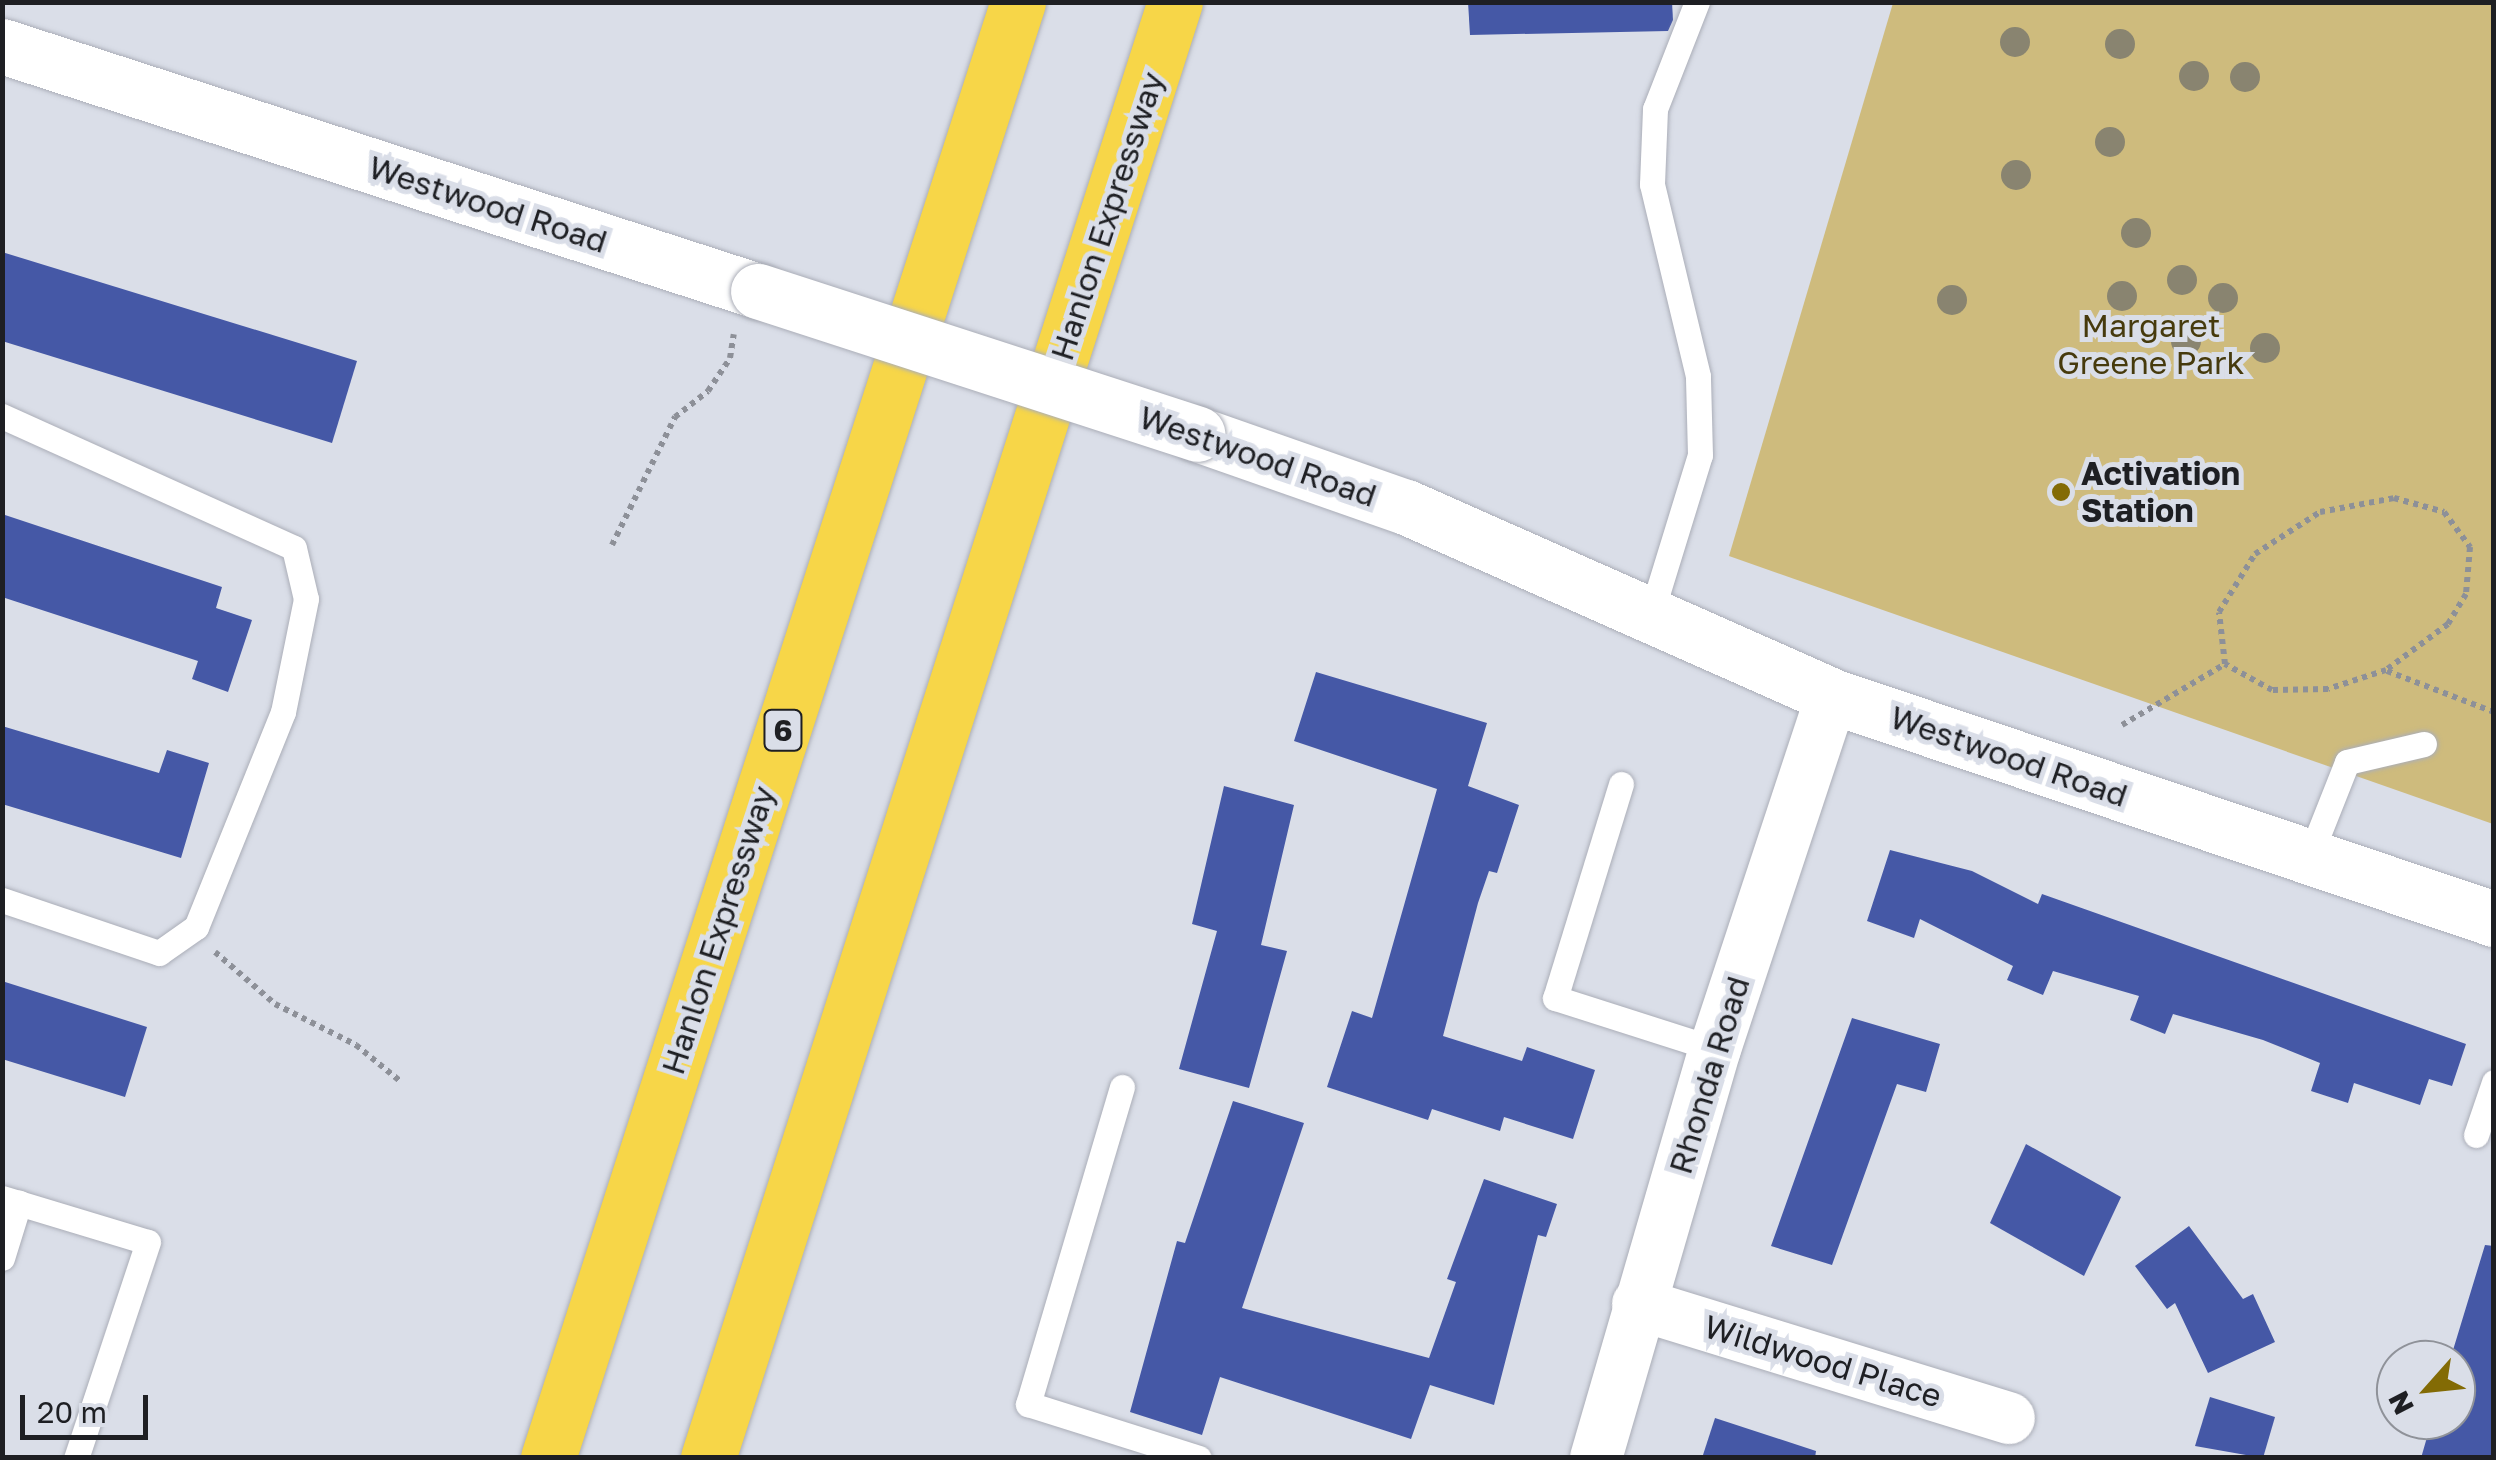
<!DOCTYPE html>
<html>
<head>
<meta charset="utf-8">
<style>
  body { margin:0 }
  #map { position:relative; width:2496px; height:1460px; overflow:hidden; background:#dadee8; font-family:"Golos Text",sans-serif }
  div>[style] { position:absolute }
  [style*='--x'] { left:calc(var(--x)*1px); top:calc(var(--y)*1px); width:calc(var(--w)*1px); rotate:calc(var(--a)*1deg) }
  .green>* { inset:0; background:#cebb7d }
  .building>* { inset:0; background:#4558a6 }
  .path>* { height:6px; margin-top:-3px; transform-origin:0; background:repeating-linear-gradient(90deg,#8d9098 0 5px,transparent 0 10px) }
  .roads { filter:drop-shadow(0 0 2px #abaeb8) drop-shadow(0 0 2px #abaeb8) }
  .service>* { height:25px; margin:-12.5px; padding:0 12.5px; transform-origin:12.5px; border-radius:12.5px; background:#fff }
  .minor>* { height:52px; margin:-26px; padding:0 26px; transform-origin:26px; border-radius:26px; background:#fff }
  .tertiary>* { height:55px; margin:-27.5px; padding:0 27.5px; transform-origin:27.5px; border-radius:27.5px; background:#fff }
  .trunk>* { height:55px; margin:-27.5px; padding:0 27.5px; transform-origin:27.5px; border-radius:27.5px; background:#f7d648 }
  .bridges { filter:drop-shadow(0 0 2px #abaeb8) drop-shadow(0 0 2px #abaeb8) }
  .tertiary-bridge>* { height:55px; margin:-27.5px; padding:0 27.5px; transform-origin:27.5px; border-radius:27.5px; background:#fff }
  .trees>* { width:30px; height:30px; margin:-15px; border-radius:50%; background:#898470 }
  .dots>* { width:28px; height:28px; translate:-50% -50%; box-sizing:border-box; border:5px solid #dadee8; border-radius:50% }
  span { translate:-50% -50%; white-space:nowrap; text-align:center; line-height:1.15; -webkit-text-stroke:10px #dadee8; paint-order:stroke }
  .shield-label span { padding:2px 8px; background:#dadee8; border:2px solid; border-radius:8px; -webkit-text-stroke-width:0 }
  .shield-label { font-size:30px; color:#1e1f23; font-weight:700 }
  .street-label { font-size:32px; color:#1e1f23 }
  .park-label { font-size:32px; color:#463a0d }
  .poi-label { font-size:32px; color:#1e1f23; font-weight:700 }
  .left { translate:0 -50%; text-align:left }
  .frame { position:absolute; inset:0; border:5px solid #1e1f23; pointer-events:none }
  .north { position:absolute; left:2376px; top:1340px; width:100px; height:100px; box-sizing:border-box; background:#dadee8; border:2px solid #8f9299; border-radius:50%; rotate:243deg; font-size:28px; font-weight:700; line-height:40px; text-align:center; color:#1e1f23 }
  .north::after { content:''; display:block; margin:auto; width:35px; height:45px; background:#836b05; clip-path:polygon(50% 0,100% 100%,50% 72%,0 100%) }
  .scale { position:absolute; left:20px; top:1395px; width:128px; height:45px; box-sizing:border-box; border:5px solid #1e1f23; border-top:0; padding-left:12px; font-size:30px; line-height:35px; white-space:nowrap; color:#1e1f23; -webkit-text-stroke:8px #dadee8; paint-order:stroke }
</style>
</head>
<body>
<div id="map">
  <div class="green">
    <i style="clip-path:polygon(1893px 3px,2493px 3px,2493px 824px,1729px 556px)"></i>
  </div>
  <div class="building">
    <i style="clip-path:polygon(1468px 2px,1672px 2px,1673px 20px,1668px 31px,1470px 35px)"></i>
    <i style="clip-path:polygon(2px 252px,357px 361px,332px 443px,2px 341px)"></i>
    <i style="clip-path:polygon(2px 514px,222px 587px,216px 608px,252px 620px,228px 692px,192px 679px,198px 661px,2px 597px)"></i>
    <i style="clip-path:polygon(1316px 672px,1487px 723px,1468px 786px,1519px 805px,1497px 873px,1489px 871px,1478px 903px,1443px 1036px,1522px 1061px,1527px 1047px,1595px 1070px,1573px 1139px,1504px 1117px,1500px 1131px,1432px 1109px,1428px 1120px,1327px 1087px,1352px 1011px,1372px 1018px,1437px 789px,1294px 741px)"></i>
    <i style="clip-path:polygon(2px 726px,159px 773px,167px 750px,209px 763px,181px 858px,2px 804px)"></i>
    <i style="clip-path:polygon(1224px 786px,1294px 805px,1261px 945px,1287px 951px,1249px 1088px,1179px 1069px,1217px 931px,1192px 924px)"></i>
    <i style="clip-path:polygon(1890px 850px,1972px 871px,2038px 904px,2042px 894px,2466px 1044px,2452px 1086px,2429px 1079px,2420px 1105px,2354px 1083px,2348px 1103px,2311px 1091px,2320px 1063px,2263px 1040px,2173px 1014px,2165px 1034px,2130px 1020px,2139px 996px,2053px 971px,2043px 995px,2007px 980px,2013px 966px,1920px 919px,1914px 938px,1867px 921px)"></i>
    <i style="clip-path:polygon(2px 981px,147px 1027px,125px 1097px,2px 1059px)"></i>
    <i style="clip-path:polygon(1852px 1018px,1940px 1044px,1926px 1092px,1897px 1084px,1832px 1265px,1771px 1246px)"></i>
    <i style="clip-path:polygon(1233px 1101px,1304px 1123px,1242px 1308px,1429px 1358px,1456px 1282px,1447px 1279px,1484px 1179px,1557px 1204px,1546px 1237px,1538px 1235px,1494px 1405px,1430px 1385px,1411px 1439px,1220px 1377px,1202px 1435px,1130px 1412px,1177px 1241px,1185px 1243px)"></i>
    <i style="clip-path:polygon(2026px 1144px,2121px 1197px,2084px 1276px,1990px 1223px)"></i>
    <i style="clip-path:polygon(2189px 1226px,2243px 1299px,2253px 1294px,2275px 1342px,2208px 1373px,2175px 1303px,2167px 1309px,2135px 1266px)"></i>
    <i style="clip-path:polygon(2485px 1245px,2494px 1246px,2494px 1458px,2421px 1458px,2432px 1420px,2456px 1420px,2450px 1360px)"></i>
    <i style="clip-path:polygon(2210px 1397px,2275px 1417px,2263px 1458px,2195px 1446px)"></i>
    <i style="clip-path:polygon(1715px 1418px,1816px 1451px,1815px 1458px,1702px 1458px)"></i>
  </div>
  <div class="path">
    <i style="--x:2394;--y:498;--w:52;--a:15.6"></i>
    <i style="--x:2444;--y:512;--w:44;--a:53.4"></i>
    <i style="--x:2470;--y:547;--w:47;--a:94.9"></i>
    <i style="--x:2466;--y:594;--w:35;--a:121"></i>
    <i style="--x:2448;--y:624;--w:77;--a:143.4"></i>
    <i style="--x:2386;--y:670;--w:61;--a:161.9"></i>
    <i style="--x:2328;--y:689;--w:56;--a:179"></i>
    <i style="--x:2272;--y:690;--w:54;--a:-151"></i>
    <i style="--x:2225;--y:664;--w:52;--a:-96.6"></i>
    <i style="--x:2219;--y:612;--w:68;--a:-58.2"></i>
    <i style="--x:2255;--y:554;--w:77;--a:-32.9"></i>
    <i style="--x:2320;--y:512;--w:75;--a:-10.7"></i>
    <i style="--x:612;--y:545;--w:143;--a:-63.8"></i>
    <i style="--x:675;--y:417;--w:42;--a:-38.2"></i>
    <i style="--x:708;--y:391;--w:40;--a:-56"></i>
    <i style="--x:730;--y:358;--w:24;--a:-81"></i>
    <i style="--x:2387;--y:671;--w:115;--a:21"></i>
    <i style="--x:2122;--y:725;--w:120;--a:-30.6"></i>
    <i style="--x:215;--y:952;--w:79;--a:40.9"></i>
    <i style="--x:275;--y:1004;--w:91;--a:26.8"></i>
    <i style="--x:356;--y:1045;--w:57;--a:39.3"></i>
  </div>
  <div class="roads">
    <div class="service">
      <i style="--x:2;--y:416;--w:320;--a:24.3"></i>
      <i style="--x:294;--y:548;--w:52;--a:76.8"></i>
      <i style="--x:306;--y:599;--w:115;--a:101.5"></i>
      <i style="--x:283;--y:712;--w:232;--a:112"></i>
      <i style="--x:196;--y:927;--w:45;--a:144.9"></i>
      <i style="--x:159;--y:953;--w:166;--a:-161.3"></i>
      <i style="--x:1651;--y:614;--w:166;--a:-72.9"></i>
      <i style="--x:1700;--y:455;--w:79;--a:-91.5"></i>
      <i style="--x:1698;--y:376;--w:197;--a:-103.5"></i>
      <i style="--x:1652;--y:184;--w:75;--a:-87.7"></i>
      <i style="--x:1655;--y:109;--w:115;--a:-68.6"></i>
      <i style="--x:1621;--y:784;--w:224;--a:107.1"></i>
      <i style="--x:1555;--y:998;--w:168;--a:17.7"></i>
      <i style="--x:2309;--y:858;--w:103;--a:-68.4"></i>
      <i style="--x:2347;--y:762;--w:79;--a:-13.2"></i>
      <i style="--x:1122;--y:1087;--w:331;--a:106.5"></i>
      <i style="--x:1028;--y:1404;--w:179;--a:17.5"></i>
      <i style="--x:2476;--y:1135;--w:56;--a:-71.2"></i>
      <i style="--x:2;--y:1198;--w:152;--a:16.8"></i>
      <i style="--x:148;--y:1242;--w:228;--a:108.4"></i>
      <i style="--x:2;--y:1258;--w:58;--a:-72.8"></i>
    </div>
    <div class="minor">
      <i style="--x:1638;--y:1304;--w:388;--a:17.1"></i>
      <i style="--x:1596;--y:1458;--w:426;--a:-73.8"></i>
      <i style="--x:1715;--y:1049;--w:372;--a:-71.7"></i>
    </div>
    <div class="tertiary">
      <i style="--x:2;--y:46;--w:795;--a:17.96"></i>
      <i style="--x:1197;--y:434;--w:221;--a:19.3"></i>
      <i style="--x:1406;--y:507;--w:466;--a:23.9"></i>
      <i style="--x:1832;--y:696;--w:699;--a:18.62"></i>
    </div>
    <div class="trunk">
      <i style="--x:548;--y:1458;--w:1530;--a:-72.11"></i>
      <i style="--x:708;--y:1458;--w:1529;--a:-72.22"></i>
    </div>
  </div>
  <div class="bridges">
    <div class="tertiary-bridge">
      <i style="--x:758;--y:291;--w:462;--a:18"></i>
    </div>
  </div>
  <div class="trees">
    <i style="left:2015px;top:42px"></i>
    <i style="left:2120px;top:44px"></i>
    <i style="left:2194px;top:76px"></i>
    <i style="left:2245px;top:77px"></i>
    <i style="left:2110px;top:142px"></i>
    <i style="left:2016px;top:175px"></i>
    <i style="left:2136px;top:233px"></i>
    <i style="left:2182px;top:280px"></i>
    <i style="left:2122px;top:296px"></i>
    <i style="left:2223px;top:298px"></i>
    <i style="left:1952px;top:300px"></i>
    <i style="left:2186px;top:341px"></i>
    <i style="left:2265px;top:348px"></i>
  </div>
  <div class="dots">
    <i style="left:2061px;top:492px;background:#836b05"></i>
  </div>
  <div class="shield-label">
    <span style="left:783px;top:730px">6</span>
  </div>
  <div class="street-label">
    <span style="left:488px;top:204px;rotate:18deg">Westwood Road</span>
    <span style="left:1107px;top:216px;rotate:-72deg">Hanlon Expressway</span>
    <span style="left:1258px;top:456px;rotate:19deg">Westwood Road</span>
    <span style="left:2009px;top:756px;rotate:19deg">Westwood Road</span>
    <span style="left:718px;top:930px;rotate:-72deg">Hanlon Expressway</span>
    <span style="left:1709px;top:1075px;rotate:-73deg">Rhonda Road</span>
    <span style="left:1823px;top:1361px;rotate:17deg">Wildwood Place</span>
  </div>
  <div class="park-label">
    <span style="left:2151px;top:344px">Margaret<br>Greene Park</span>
  </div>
  <div class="poi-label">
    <span class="left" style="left:2081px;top:492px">Activation<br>Station</span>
  </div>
  <div class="frame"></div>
  <div class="north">N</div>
  <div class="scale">20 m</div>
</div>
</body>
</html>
